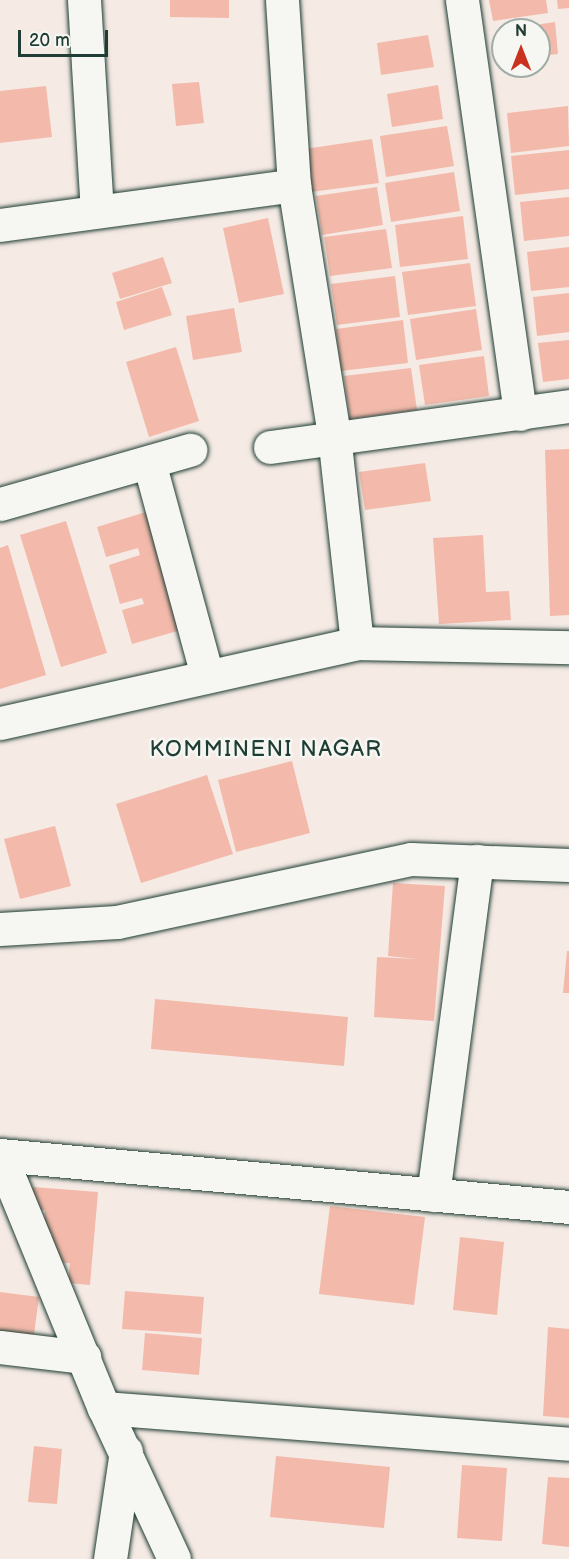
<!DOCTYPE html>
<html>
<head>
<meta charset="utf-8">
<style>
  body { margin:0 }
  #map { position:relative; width:569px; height:1559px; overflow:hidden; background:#f5eae4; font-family:"Balsamiq Sans",sans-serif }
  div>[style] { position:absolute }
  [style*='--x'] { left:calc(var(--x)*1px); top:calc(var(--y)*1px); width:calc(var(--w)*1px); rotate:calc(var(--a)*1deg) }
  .building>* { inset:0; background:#f3baab }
  .roads { filter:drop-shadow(0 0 2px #1f3d34) drop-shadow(0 0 2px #1f3d34) }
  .minor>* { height:33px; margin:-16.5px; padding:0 16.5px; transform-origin:16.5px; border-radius:16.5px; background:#f6f6f2 }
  span { translate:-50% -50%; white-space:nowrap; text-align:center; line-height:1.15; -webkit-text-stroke:5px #f6f6f2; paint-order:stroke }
  .neighbourhood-label { font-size:22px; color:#1f3d34; letter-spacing:1.5px }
  .north { position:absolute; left:491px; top:18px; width:60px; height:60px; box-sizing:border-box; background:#f6f6f2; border:2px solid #a0aca6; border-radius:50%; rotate:0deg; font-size:16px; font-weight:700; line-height:24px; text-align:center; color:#1f3d34 }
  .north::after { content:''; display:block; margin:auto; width:21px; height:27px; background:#c8321e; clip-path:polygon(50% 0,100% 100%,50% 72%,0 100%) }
  .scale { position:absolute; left:18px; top:30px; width:90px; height:27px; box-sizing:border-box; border:3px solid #1f3d34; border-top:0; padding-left:8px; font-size:18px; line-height:21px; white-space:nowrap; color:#1f3d34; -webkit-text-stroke:4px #f6f6f2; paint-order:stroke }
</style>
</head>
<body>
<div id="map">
  <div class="building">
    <i style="clip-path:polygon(170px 0,229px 0,229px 18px,170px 17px)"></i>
    <i style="clip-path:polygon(489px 0,546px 0,548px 13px,493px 21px)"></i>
    <i style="clip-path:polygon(557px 0,569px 0,569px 8px,558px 9px)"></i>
    <i style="clip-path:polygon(555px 22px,558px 54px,539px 56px,539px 30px,502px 30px)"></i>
    <i style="clip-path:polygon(428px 35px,434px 67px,381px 75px,377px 43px)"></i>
    <i style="clip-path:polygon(199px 82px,204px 123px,176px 126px,172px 84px)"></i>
    <i style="clip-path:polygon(438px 85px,443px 119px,392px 127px,387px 94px)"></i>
    <i style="clip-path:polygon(46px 86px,52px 137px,0 143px,0 91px)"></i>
    <i style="clip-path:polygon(568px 106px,569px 146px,511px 153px,507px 113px)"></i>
    <i style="clip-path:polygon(447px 126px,454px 166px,386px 177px,380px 136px)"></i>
    <i style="clip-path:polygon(372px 139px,379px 183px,311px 192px,305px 149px)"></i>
    <i style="clip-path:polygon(569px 150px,569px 189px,515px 195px,511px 156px)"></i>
    <i style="clip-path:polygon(454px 172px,460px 211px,391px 222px,385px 183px)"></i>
    <i style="clip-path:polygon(377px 187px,383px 225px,322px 235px,316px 196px)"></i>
    <i style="clip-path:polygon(569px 197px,569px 236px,524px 241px,520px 202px)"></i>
    <i style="clip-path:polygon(463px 216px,468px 259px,400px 267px,395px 225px)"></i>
    <i style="clip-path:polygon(268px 218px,284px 294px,239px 303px,223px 228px)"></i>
    <i style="clip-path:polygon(386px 229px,392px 268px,330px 276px,324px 237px)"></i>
    <i style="clip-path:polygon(569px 247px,569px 287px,531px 291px,527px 252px)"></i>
    <i style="clip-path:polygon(163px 257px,172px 283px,120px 299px,112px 273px)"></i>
    <i style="clip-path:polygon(470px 263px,476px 306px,408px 315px,402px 272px)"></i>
    <i style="clip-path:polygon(395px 276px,400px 317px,337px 325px,331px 284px)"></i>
    <i style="clip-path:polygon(162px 287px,172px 315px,124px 330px,116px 302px)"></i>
    <i style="clip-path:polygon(569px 293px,569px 332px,537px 336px,533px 297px)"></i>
    <i style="clip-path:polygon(234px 308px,242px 352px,193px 360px,186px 316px)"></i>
    <i style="clip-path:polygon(476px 309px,482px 350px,416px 360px,410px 319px)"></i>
    <i style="clip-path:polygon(403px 320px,408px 363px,341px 371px,336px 329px)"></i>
    <i style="clip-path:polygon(569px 340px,569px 379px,543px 382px,538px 343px)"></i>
    <i style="clip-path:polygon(176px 347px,199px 421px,149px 437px,126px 362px)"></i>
    <i style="clip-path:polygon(484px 356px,489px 396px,425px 405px,419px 365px)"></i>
    <i style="clip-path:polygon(411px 368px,417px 410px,350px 419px,344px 376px)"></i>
    <i style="clip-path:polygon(569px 449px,569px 615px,550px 616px,545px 450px)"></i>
    <i style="clip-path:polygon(425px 463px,431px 501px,365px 510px,359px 472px)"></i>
    <i style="clip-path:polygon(146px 512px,181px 630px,132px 644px,122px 610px,144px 604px,142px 598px,120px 604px,109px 565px,140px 555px,138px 548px,106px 557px,97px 527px)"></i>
    <i style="clip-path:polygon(66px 521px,107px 653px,61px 667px,20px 535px)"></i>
    <i style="clip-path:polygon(483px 535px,486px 592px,509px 591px,511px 620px,439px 624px,433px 538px)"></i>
    <i style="clip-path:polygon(8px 545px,46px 675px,0 689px,0 548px)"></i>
    <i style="clip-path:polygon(292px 761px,310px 833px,236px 852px,218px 780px)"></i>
    <i style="clip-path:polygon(207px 775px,233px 854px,141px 883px,116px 804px)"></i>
    <i style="clip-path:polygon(55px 826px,71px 886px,20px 899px,4px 839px)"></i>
    <i style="clip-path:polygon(393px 883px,445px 886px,434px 1021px,374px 1017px,377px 957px,417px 959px,388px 956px)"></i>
    <i style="clip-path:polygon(567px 951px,569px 951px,569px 993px,563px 993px)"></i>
    <i style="clip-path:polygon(155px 999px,348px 1017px,344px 1066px,151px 1049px)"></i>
    <i style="clip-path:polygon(33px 1187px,98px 1192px,90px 1285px,68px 1283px,70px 1263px,50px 1262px,52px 1233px,43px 1232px,45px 1210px,31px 1209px)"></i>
    <i style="clip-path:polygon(330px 1206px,425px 1217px,414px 1305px,319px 1294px)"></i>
    <i style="clip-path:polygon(460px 1237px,504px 1242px,497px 1315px,453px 1310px)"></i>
    <i style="clip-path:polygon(125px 1291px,204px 1297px,201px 1334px,122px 1329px)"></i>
    <i style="clip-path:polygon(0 1292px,39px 1297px,33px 1342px,0 1338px)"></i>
    <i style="clip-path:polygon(548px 1327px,569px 1329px,569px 1418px,543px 1416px)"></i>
    <i style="clip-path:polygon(145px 1333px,202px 1338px,199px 1375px,142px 1370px)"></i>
    <i style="clip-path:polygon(34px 1446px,62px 1449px,57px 1504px,28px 1502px)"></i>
    <i style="clip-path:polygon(276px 1456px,390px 1467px,384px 1528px,270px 1517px)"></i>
    <i style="clip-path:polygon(462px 1465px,507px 1468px,502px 1541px,457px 1538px)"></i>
    <i style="clip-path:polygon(548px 1477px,569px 1478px,569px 1547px,542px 1544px)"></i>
  </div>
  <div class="roads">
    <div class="minor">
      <i style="--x:84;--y:0;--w:211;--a:86.5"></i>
      <i style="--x:282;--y:0;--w:185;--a:86.3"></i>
      <i style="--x:294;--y:185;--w:253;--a:80.9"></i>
      <i style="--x:334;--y:435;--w:209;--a:83.7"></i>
      <i style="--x:462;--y:0;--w:418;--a:82"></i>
      <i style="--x:0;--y:225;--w:297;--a:-7.7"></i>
      <i style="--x:270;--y:447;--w:302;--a:-7.8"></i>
      <i style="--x:149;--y:462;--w:222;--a:74.8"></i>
      <i style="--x:0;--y:504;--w:198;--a:-15.9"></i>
      <i style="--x:0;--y:723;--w:366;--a:-12.6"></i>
      <i style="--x:357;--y:643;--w:212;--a:1.1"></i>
      <i style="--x:0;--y:929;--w:117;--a:-3.4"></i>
      <i style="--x:117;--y:922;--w:301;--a:-12.1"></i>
      <i style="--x:411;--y:859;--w:158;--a:2.2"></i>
      <i style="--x:0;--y:1155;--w:571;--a:5.22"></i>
      <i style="--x:0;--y:1155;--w:274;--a:67.7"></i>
      <i style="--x:104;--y:1408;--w:166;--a:65.1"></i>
      <i style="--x:433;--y:1195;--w:337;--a:-82.5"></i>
      <i style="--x:0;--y:1347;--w:85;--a:6.8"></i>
      <i style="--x:104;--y:1408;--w:466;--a:4.4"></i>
      <i style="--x:110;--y:1559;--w:109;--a:-81.6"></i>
    </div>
  </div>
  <div class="neighbourhood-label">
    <span style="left:266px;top:750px">KOMMINENI NAGAR</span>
  </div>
  <div class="north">N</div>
  <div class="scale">20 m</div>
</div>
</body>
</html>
